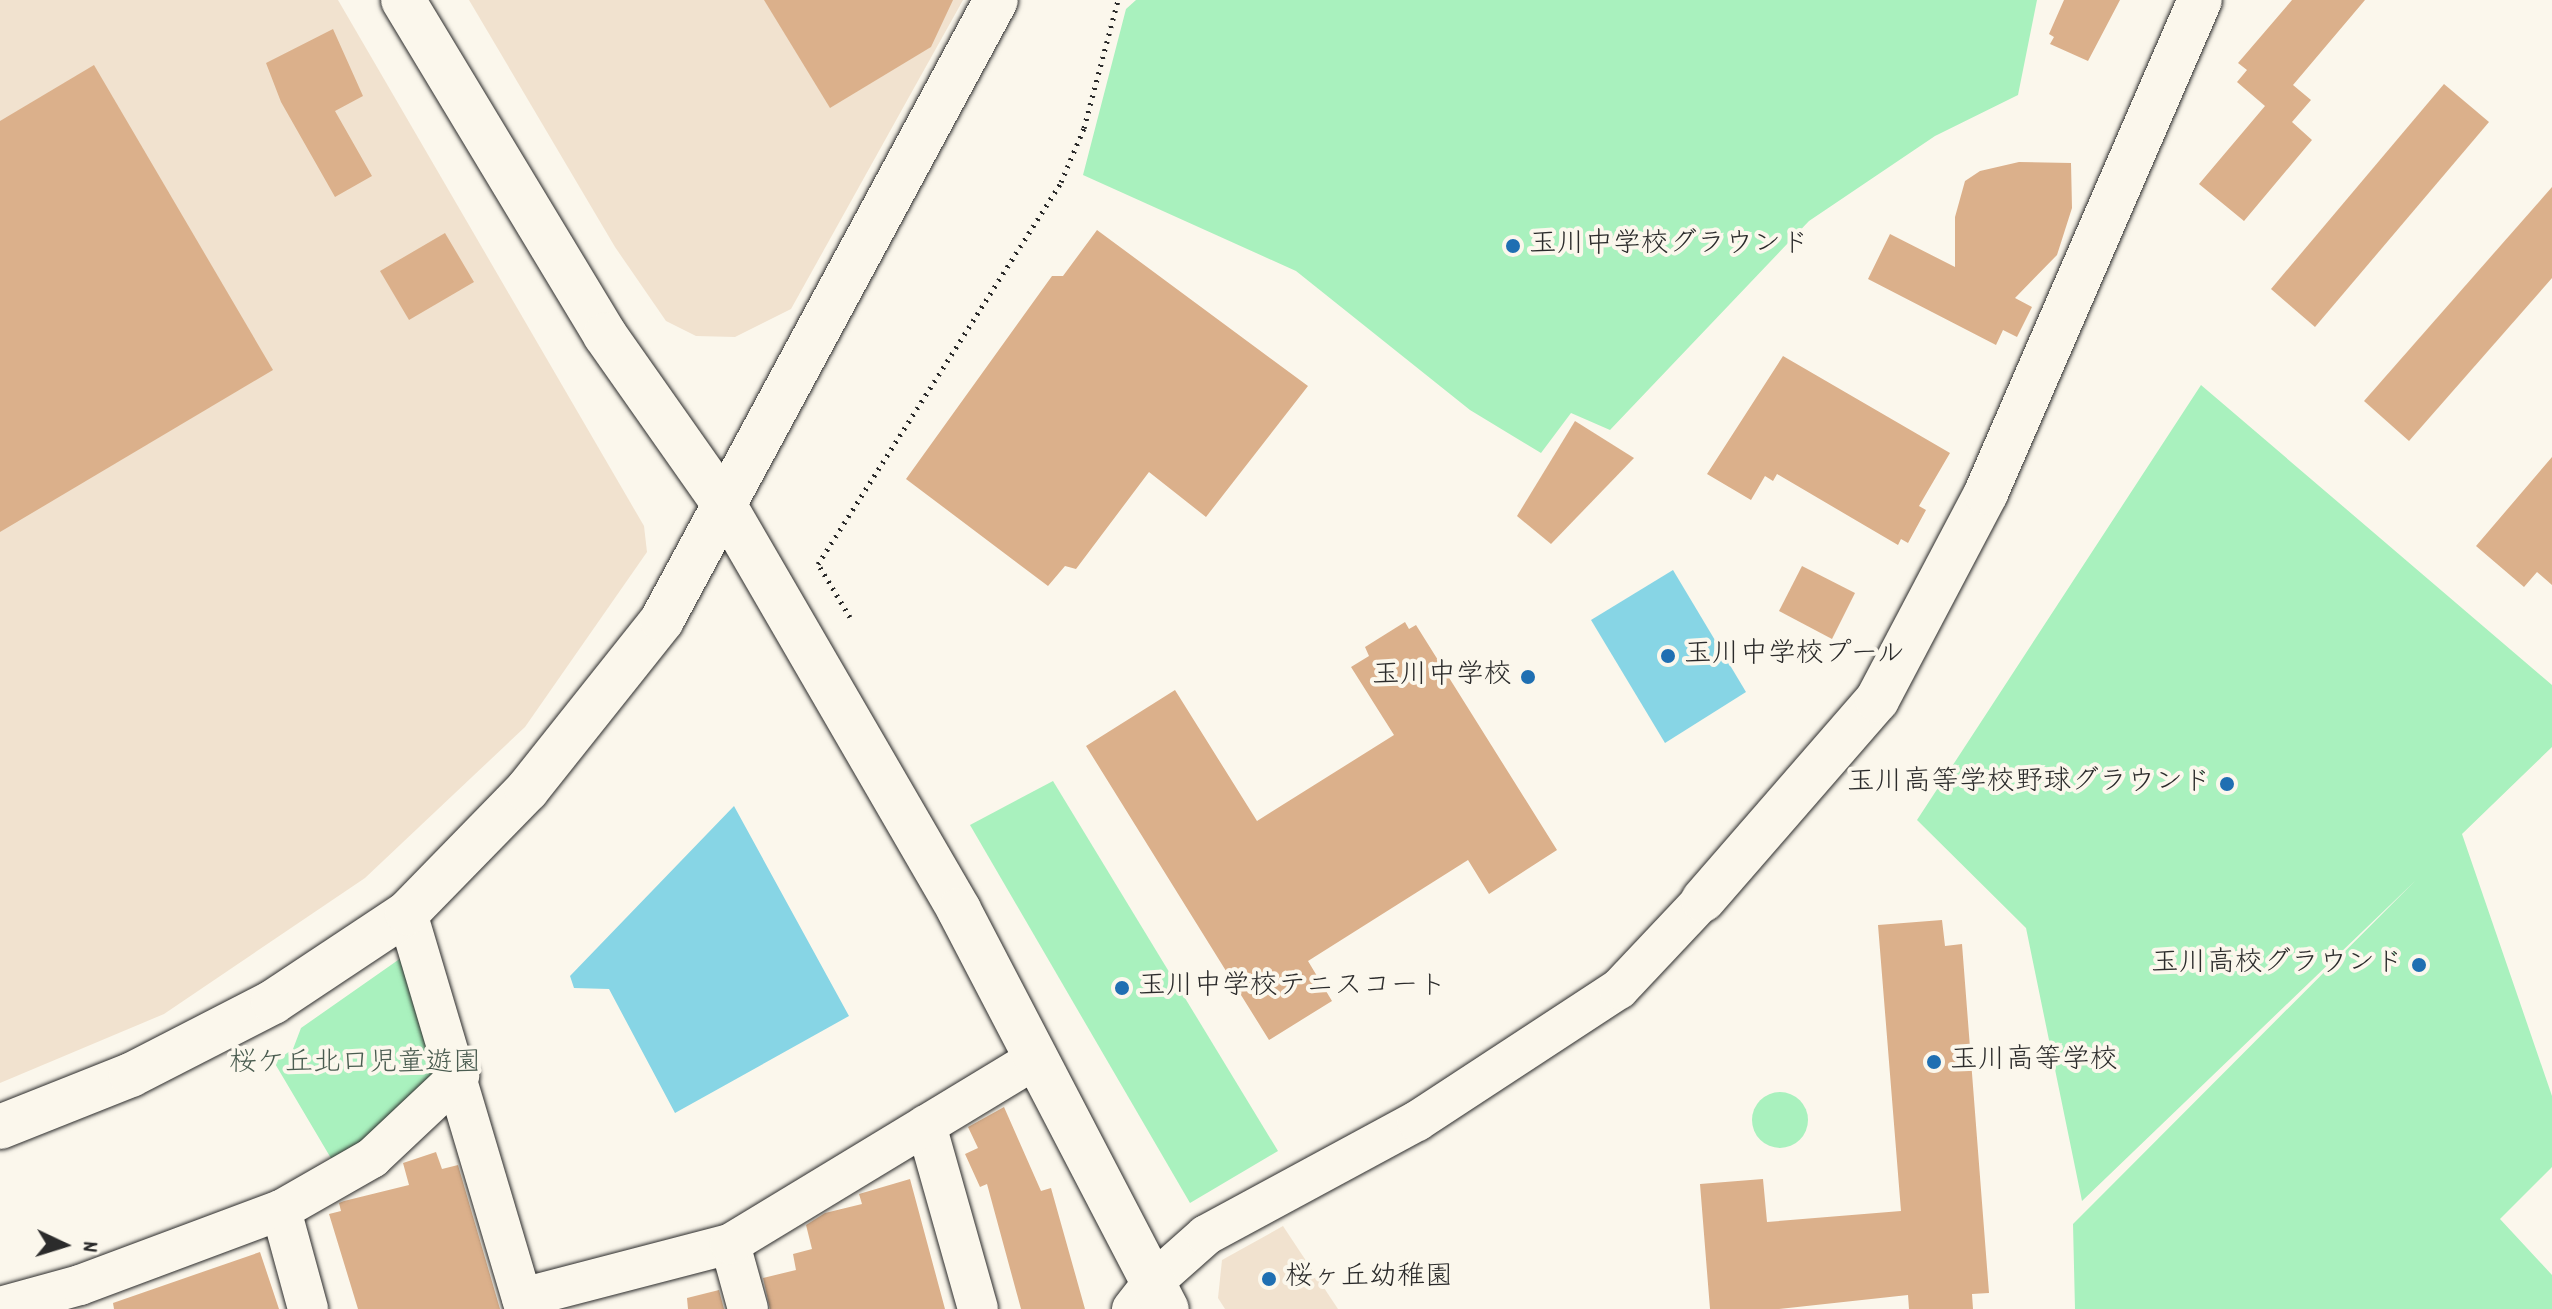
<!DOCTYPE html>
<html>
<head>
<meta charset="utf-8">
<style>
  body { margin:0 }
  #map { position:relative; width:2552px; height:1309px; overflow:hidden; background:#fbf7ec; font-family:Dekko,"Klee One",sans-serif }
  div>[style] { position:absolute }
  [style*='--x'] { left:calc(var(--x)*1px); top:calc(var(--y)*1px); width:calc(var(--w)*1px); rotate:calc(var(--a)*1deg) }
  .built>* { inset:0; background:#f1e2cf }
  .green>* { inset:0; background:#a9f1be }
  .round { border-radius:50% }
  .water>* { inset:0; background:#87d5e5 }
  .building>* { inset:0; background:#dbb08b }
  .path>* { height:5px; margin-top:-2.5px; transform-origin:0; background:repeating-linear-gradient(90deg,#2b2b2b 0 2px,transparent 0 8px) }
  .roads { filter:drop-shadow(0 0 2px #2b2b2b) drop-shadow(0 0 2px #2b2b2b) }
  .street>* { height:40px; margin:-20px; padding:0 20px; transform-origin:20px; border-radius:20px; background:#fbf7ec }
  .secondary>* { height:44px; margin:-22px; padding:0 22px; transform-origin:22px; border-radius:22px; background:#fbf7ec }
  .dots>* { width:22px; height:22px; translate:-50% -50%; box-sizing:border-box; border:4px solid #fbf7ec; border-radius:50% }
  span { translate:-50% -50%; white-space:nowrap; text-align:center; line-height:1.15; -webkit-text-stroke:8px #fbf7ec; paint-order:stroke }
  .poi-label { font-size:28px; color:#2b2b2b }
  .left { translate:0 -50%; text-align:left }
  .right { translate:-100% -50%; text-align:right }
  .park-label { font-size:28px; color:#4a5c50 }
  .north { position:absolute; left:24px; top:1205px; width:80px; height:80px; -webkit-text-stroke:6px #fbf7ec; paint-order:stroke; rotate:94deg; font-size:22px; font-weight:700; line-height:32px; text-align:center; color:#2b2b2b }
  .north::after { content:''; display:block; margin:auto; width:28px; height:36px; background:#2b2b2b; clip-path:polygon(50% 0,100% 100%,50% 72%,0 100%) }
</style>
</head>
<body>
<div id="map">
  <div class="built">
    <i style="clip-path:polygon(0 0,338px 0,644px 526px,647px 552px,525px 727px,365px 878px,164px 1014px,0 1083px)"></i>
    <i style="clip-path:polygon(469px 0,963px 0,791px 309px,735px 337px,696px 336px,666px 321px,615px 247px)"></i>
    <i style="clip-path:polygon(1283px 1226px,1338px 1309px,1225px 1309px,1218px 1298px,1222px 1260px)"></i>
  </div>
  <div class="green">
    <i style="clip-path:polygon(1136px 0,2037px 0,2018px 95px,1935px 136px,1809px 221px,1610px 430px,1571px 413px,1541px 453px,1470px 410px,1296px 271px,1083px 175px,1126px 9px)"></i>
    <i style="clip-path:polygon(2201px 385px,2552px 685px,2552px 747px,2462px 834px,2552px 1096px,2552px 1167px,2500px 1219px,2552px 1275px,2552px 1309px,2075px 1309px,2073px 1224px,2415px 881px,2082px 1201px,2026px 928px,1917px 820px)"></i>
    <i style="clip-path:polygon(1053px 781px,1278px 1151px,1190px 1203px,970px 825px)"></i>
    <i style="clip-path:polygon(401px 958px,439px 1075px,335px 1165px,274px 1062px,293px 1049px,301px 1028px)"></i>
    <i class="round" style="left:1752px;top:1092px;width:56px;height:56px"></i>
  </div>
  <div class="water">
    <i style="clip-path:polygon(1673px 570px,1746px 692px,1665px 743px,1591px 620px)"></i>
    <i style="clip-path:polygon(734px 806px,849px 1016px,675px 1113px,609px 989px,574px 988px,570px 976px)"></i>
  </div>
  <div class="building">
    <i style="clip-path:polygon(764px 0,953px 0,931px 47px,830px 108px)"></i>
    <i style="clip-path:polygon(2064px 0,2120px 0,2088px 61px,2050px 44px,2054px 37px,2049px 34px)"></i>
    <i style="clip-path:polygon(2292px 0,2365px 0,2293px 85px,2311px 100px,2292px 122px,2312px 140px,2244px 221px,2199px 184px,2265px 106px,2237px 82px,2247px 70px,2238px 63px)"></i>
    <i style="clip-path:polygon(333px 29px,363px 96px,335px 111px,372px 176px,335px 197px,281px 102px,266px 63px)"></i>
    <i style="clip-path:polygon(94px 65px,273px 370px,0 532px,0 121px)"></i>
    <i style="clip-path:polygon(2444px 84px,2489px 122px,2315px 327px,2271px 289px)"></i>
    <i style="clip-path:polygon(2019px 162px,2071px 163px,2072px 208px,2057px 255px,2015px 298px,2032px 307px,2017px 337px,2003px 330px,1996px 345px,1868px 279px,1890px 234px,1955px 267px,1955px 217px,1965px 181px,1980px 171px)"></i>
    <i style="clip-path:polygon(2552px 187px,2552px 278px,2409px 441px,2364px 401px)"></i>
    <i style="clip-path:polygon(1097px 230px,1308px 386px,1206px 517px,1149px 472px,1076px 569px,1065px 566px,1048px 586px,906px 479px,1052px 276px,1063px 276px)"></i>
    <i style="clip-path:polygon(445px 233px,474px 282px,409px 320px,380px 271px)"></i>
    <i style="clip-path:polygon(1783px 356px,1950px 453px,1919px 506px,1926px 510px,1908px 543px,1901px 539px,1898px 545px,1777px 474px,1773px 481px,1765px 476px,1751px 500px,1707px 474px)"></i>
    <i style="clip-path:polygon(1575px 421px,1634px 458px,1551px 544px,1517px 516px)"></i>
    <i style="clip-path:polygon(2552px 457px,2552px 585px,2537px 572px,2524px 587px,2476px 546px)"></i>
    <i style="clip-path:polygon(1802px 566px,1855px 593px,1832px 639px,1779px 611px)"></i>
    <i style="clip-path:polygon(1405px 622px,1409px 629px,1416px 625px,1557px 850px,1489px 894px,1468px 860px,1308px 961px,1332px 1001px,1269px 1040px,1086px 746px,1175px 690px,1257px 821px,1394px 735px,1351px 667px,1369px 656px,1365px 647px)"></i>
    <i style="clip-path:polygon(1942px 920px,1945px 946px,1962px 944px,1989px 1293px,1972px 1294px,1973px 1309px,1909px 1309px,1908px 1295px,1779px 1309px,1710px 1309px,1700px 1184px,1763px 1179px,1767px 1222px,1901px 1211px,1878px 925px)"></i>
    <i style="clip-path:polygon(1004px 1107px,1041px 1191px,1051px 1188px,1085px 1309px,1021px 1309px,987px 1184px,980px 1187px,965px 1154px,978px 1148px,968px 1127px)"></i>
    <i style="clip-path:polygon(436px 1152px,442px 1169px,458px 1165px,500px 1309px,358px 1309px,329px 1214px,341px 1211px,339px 1203px,344px 1201px,409px 1185px,403px 1163px)"></i>
    <i style="clip-path:polygon(910px 1179px,945px 1309px,770px 1309px,763px 1278px,796px 1270px,793px 1254px,812px 1249px,806px 1225px,825px 1213px,862px 1204px,859px 1194px)"></i>
    <i style="clip-path:polygon(260px 1252px,279px 1309px,114px 1309px,113px 1303px)"></i>
    <i style="clip-path:polygon(719px 1290px,724px 1309px,688px 1309px,687px 1298px)"></i>
  </div>
  <div class="path">
    <i style="--x:850;--y:617;--w:62;--a:-121.1"></i>
    <i style="--x:818;--y:564;--w:453;--a:-57.5"></i>
    <i style="--x:1061;--y:182;--w:59;--a:-66.9"></i>
    <i style="--x:1084;--y:128;--w:132;--a:-75.1"></i>
  </div>
  <div class="roads">
    <div class="street">
      <i style="--x:407;--y:913;--w:413;--a:73.4"></i>
      <i style="--x:926;--y:1125;--w:191;--a:74.2"></i>
      <i style="--x:281;--y:1210;--w:103;--a:74.7"></i>
      <i style="--x:730;--y:1244;--w:67;--a:74.5"></i>
      <i style="--x:522;--y:1298;--w:215;--a:-14.6"></i>
      <i style="--x:730;--y:1244;--w:359;--a:-31.2"></i>
      <i style="--x:0;--y:1307;--w:83;--a:-15.4"></i>
      <i style="--x:80;--y:1285;--w:215;--a:-20.5"></i>
      <i style="--x:281;--y:1210;--w:105;--a:-29.7"></i>
      <i style="--x:372;--y:1158;--w:120;--a:-43.3"></i>
      <i style="--x:1132;--y:1309;--w:33;--a:-52"></i>
      <i style="--x:1152;--y:1283;--w:72;--a:-41.6"></i>
      <i style="--x:1206;--y:1235;--w:240;--a:-28.4"></i>
      <i style="--x:1417;--y:1121;--w:241;--a:-33.2"></i>
      <i style="--x:1619;--y:989;--w:122;--a:-46.7"></i>
    </div>
    <div class="secondary">
      <i style="--x:403;--y:0;--w:391;--a:58.9"></i>
      <i style="--x:605;--y:335;--w:209;--a:54.9"></i>
      <i style="--x:725;--y:506;--w:467;--a:59.9"></i>
      <i style="--x:959;--y:910;--w:450;--a:62.5"></i>
      <i style="--x:1703;--y:900;--w:265;--a:-49"></i>
      <i style="--x:1877;--y:700;--w:234;--a:-62.2"></i>
      <i style="--x:1986;--y:493;--w:537;--a:-66.54"></i>
      <i style="--x:0;--y:1127;--w:141;--a:-21.7"></i>
      <i style="--x:131;--y:1075;--w:160;--a:-27.2"></i>
      <i style="--x:273;--y:1002;--w:161;--a:-33.6"></i>
      <i style="--x:407;--y:913;--w:172;--a:-45.7"></i>
      <i style="--x:527;--y:790;--w:217;--a:-51.5"></i>
      <i style="--x:662;--y:620;--w:704;--a:-61.69"></i>
    </div>
  </div>
  <div class="dots">
    <i style="left:1513px;top:246px;background:#1f6fb2"></i>
    <i style="left:1668px;top:656px;background:#1f6fb2"></i>
    <i style="left:1528px;top:677px;background:#1f6fb2"></i>
    <i style="left:2227px;top:784px;background:#1f6fb2"></i>
    <i style="left:2419px;top:965px;background:#1f6fb2"></i>
    <i style="left:1122px;top:988px;background:#1f6fb2"></i>
    <i style="left:1934px;top:1062px;background:#1f6fb2"></i>
    <i style="left:1269px;top:1279px;background:#1f6fb2"></i>
  </div>
  <div class="poi-label">
    <span class="left" style="left:1529px;top:246px">玉川中学校グラウンド</span>
    <span class="left" style="left:1684px;top:656px">玉川中学校プール</span>
    <span class="right" style="left:1512px;top:677px">玉川中学校</span>
    <span class="right" style="left:2211px;top:784px">玉川高等学校野球グラウンド</span>
    <span class="right" style="left:2403px;top:965px">玉川高校グラウンド</span>
    <span class="left" style="left:1138px;top:988px">玉川中学校テニスコート</span>
    <span class="left" style="left:1950px;top:1062px">玉川高等学校</span>
    <span class="left" style="left:1285px;top:1279px">桜ヶ丘幼稚園</span>
  </div>
  <div class="park-label">
    <span style="left:355px;top:1065px">桜ケ丘北口児童遊園</span>
  </div>
  <div class="north">N</div>
</div>
</body>
</html>
